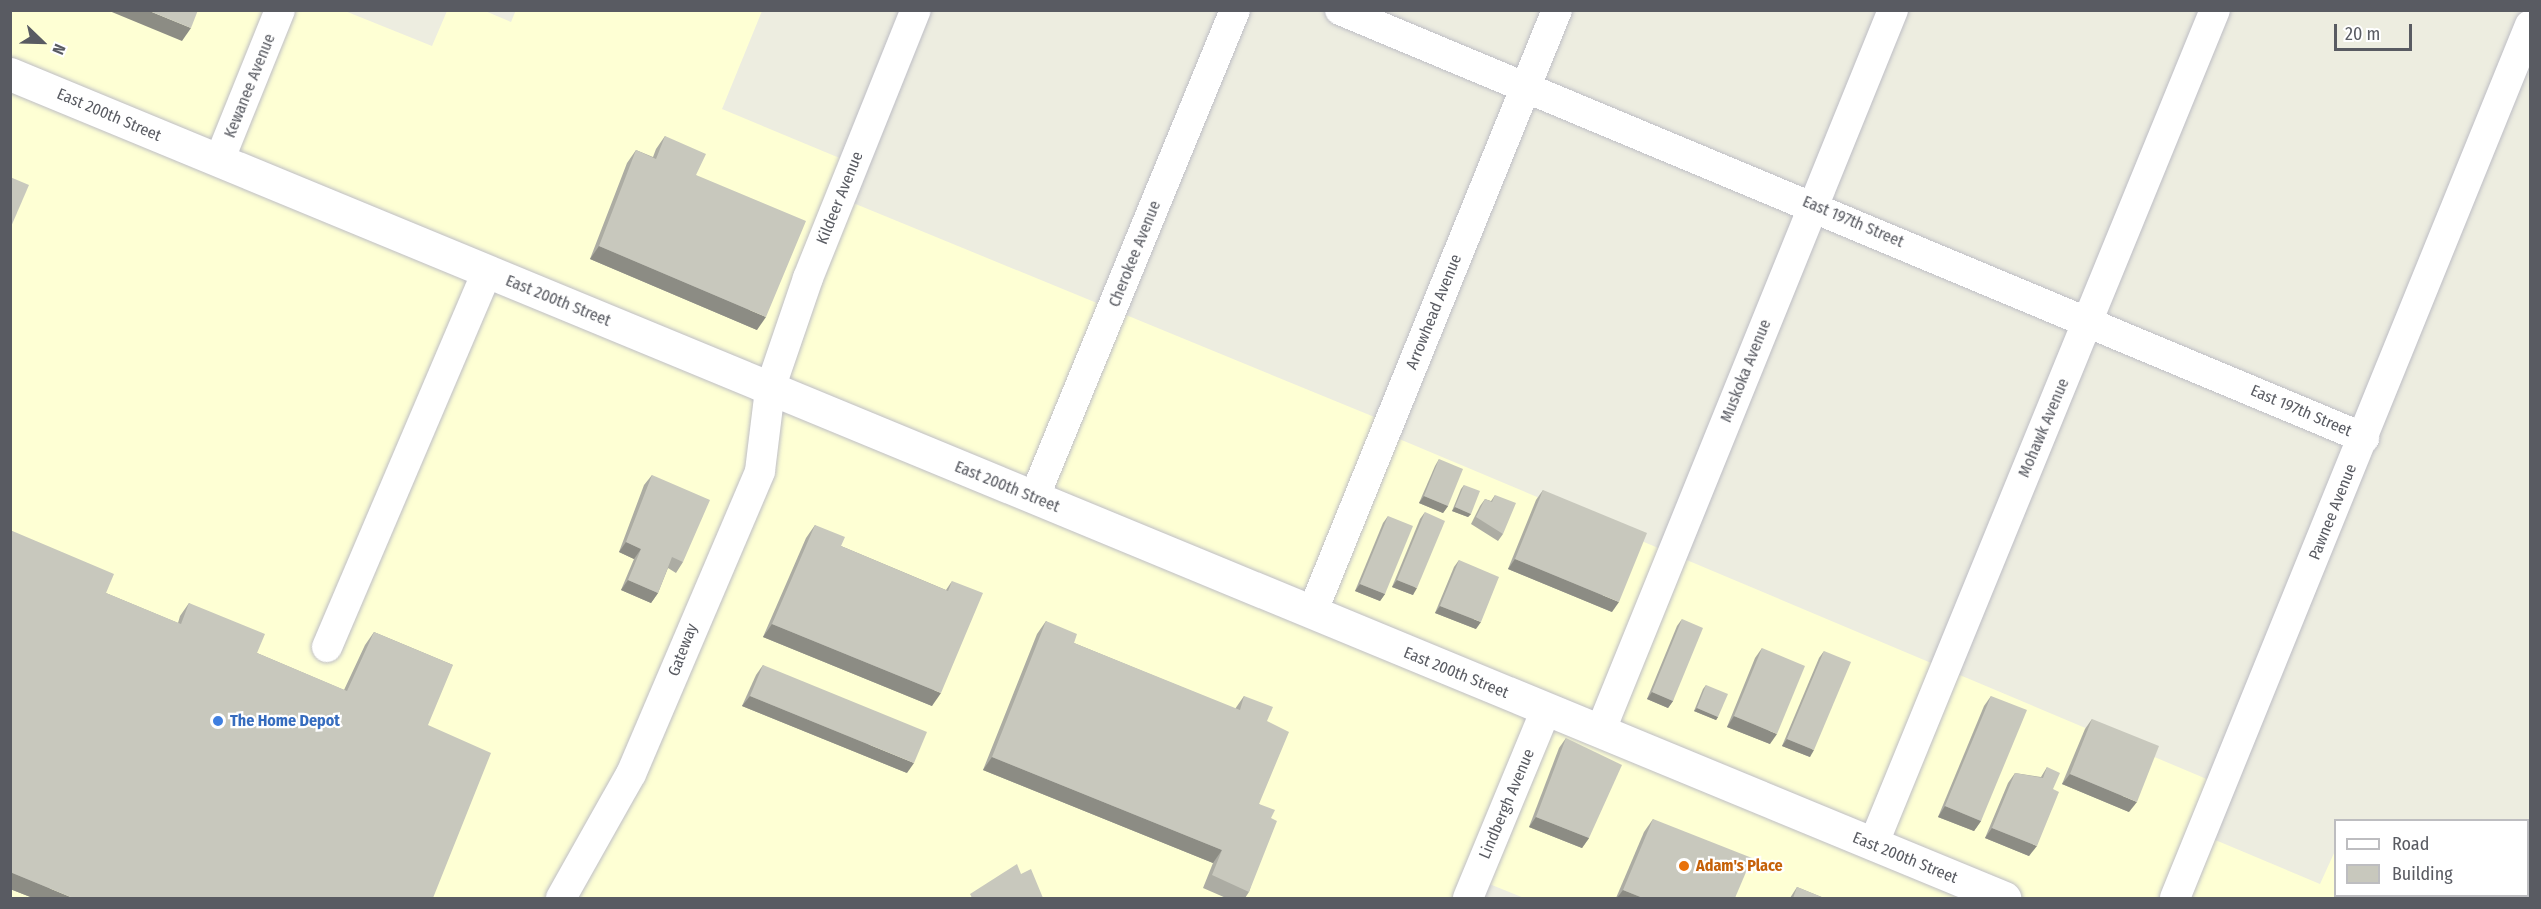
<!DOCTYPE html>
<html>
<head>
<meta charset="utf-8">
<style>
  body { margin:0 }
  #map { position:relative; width:2541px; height:909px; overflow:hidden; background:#edede0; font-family:"Fira Sans Condensed",sans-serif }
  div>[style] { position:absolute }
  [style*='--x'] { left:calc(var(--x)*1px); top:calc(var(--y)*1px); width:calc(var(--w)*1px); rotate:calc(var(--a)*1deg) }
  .commercial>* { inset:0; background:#feffd4 }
  .roads { filter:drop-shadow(0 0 2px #bebec5) drop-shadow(0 0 2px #bebec5) }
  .minor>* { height:30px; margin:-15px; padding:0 15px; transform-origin:15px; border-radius:15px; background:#fff }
  .tertiary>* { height:33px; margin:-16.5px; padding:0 16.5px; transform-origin:16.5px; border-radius:16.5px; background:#fff }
  .wall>* { inset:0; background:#acaca3 }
  .shaded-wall>* { inset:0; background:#8c8c84 }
  .building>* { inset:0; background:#c8c8bd }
  .dots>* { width:16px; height:16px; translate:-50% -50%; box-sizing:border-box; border:3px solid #fff; border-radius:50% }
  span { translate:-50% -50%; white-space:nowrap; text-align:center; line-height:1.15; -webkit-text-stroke:4.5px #fff; paint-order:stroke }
  .street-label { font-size:16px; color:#595b62 }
  .shop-label { font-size:16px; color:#366cbe; font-weight:700 }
  .left { translate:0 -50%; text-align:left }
  .food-label { font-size:16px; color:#c56008; font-weight:700 }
  .frame { position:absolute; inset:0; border:12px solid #595b62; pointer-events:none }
  .legend { position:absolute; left:2334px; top:819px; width:195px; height:78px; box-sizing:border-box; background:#fff; border:2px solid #bdbdc0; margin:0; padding:8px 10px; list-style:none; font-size:18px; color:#595b62 }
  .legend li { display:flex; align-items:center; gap:12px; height:30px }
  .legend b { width:30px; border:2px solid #bdbdc0 }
  .north { position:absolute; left:12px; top:12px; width:60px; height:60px; -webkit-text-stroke:4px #fff; paint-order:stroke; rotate:113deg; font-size:16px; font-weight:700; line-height:24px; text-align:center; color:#595b62 }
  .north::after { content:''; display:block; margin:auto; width:21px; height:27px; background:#595b62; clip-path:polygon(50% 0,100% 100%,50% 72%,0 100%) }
  .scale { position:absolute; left:2334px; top:24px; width:78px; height:27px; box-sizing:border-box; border:3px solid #595b62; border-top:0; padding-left:8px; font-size:18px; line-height:21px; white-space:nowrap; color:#595b62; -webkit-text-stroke:4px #fff; paint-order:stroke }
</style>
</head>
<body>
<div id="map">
  <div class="commercial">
    <i style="clip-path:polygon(516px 10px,762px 11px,722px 109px,854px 164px,841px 198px,1389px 423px,1385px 433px,2221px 785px,2201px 834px,2320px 884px,2335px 851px,2336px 896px,2449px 898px,1524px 898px,1477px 879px,1468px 898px,11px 898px,10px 11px,345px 11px,432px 46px,447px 11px,485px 11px,511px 22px)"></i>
  </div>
  <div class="roads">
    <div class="minor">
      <i style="--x:1340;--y:10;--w:1110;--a:22.68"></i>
      <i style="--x:219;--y:161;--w:163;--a:-68"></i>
      <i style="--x:1034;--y:498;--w:528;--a:-67.61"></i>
      <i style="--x:1312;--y:613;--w:651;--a:-67.89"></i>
      <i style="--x:327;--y:647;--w:408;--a:-66.9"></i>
      <i style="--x:1600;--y:732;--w:779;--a:-67.91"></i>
      <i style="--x:1873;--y:845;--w:902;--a:-67.73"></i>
      <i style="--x:2528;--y:859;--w:7;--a:-74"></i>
      <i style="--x:561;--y:898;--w:142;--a:-60.6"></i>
      <i style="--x:631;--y:774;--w:329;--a:-66.9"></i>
      <i style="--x:760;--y:471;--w:83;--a:-83"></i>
      <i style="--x:770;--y:389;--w:117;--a:-71.1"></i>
      <i style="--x:808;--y:278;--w:289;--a:-68.1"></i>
      <i style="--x:1468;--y:898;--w:204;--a:-67.5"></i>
      <i style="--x:2175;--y:898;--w:942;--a:-67.87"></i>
      <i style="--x:2511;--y:898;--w:3;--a:-45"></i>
    </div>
    <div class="tertiary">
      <i style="--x:10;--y:74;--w:2158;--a:22.45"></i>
    </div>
  </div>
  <div class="wall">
    <i style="clip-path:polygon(665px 136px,696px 175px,757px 330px,590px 259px,627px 163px,636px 150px,653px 157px,656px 149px)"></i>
    <i style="clip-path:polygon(1439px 459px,1448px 506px,1443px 513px,1419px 503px,1435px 466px)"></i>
    <i style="clip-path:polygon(652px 475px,683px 562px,676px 573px,668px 568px,658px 593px,651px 603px,621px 590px,634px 559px,619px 552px,644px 485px)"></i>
    <i style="clip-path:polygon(1464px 485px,1471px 514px,1468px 517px,1452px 511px,1461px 489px)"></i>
    <i style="clip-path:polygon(1543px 490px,1612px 612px,1508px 569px,1536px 500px)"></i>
    <i style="clip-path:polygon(1495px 495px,1503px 534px,1498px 541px,1471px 524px,1480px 506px,1485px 499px,1491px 501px)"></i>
    <i style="clip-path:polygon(1425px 512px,1413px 595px,1392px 587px,1420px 519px)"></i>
    <i style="clip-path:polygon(1388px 516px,1385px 594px,1380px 601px,1355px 591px,1383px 523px)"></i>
    <i style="clip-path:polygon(815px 525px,841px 546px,946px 590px,952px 581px,932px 706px,763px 637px,806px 538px)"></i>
    <i style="clip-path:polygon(10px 530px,106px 593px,178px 623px,180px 616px,189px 603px,257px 653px,344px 690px,365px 645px,374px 632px,453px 665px,33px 898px,10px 889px)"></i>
    <i style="clip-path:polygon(1459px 560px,1476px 629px,1435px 613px,1454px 567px)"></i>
    <i style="clip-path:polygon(1682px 619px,1673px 701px,1668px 708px,1647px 699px,1677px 626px)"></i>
    <i style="clip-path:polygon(1046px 621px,1074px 643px,1235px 709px,1244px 696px,1267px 721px,1259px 804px,1271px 818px,1249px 892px,1245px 898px,1226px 898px,1203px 888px,1213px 863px,983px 770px,1037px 634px)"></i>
    <i style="clip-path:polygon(1762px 648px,1770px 744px,1727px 727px,1755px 658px)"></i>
    <i style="clip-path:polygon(1824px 651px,1810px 757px,1782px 746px,1819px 658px)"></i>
    <i style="clip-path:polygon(763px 665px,907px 773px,742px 706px,756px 675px)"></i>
    <i style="clip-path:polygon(1706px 685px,1718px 717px,1716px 720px,1694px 711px,1703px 689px)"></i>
    <i style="clip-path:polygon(1991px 696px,1981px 821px,1974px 831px,1938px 817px,1984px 706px)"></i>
    <i style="clip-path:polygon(2092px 719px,2129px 812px,2062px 784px,2085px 729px)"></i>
    <i style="clip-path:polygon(1566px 738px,1589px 838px,1582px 848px,1529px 827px,1559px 748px)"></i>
    <i style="clip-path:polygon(2047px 767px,2053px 789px,2029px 856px,1985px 838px,2008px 783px,2015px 773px,2041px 777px)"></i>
    <i style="clip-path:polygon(1653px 819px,1735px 898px,1616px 898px,1644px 832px)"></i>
    <i style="clip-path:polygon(1797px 887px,1824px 898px,1790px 898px)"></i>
  </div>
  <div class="shaded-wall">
    <i style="clip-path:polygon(107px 10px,147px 10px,191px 28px,182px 41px)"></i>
    <i style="clip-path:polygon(599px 246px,766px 317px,757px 330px,590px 259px)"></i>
    <i style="clip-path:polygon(1424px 496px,1448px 506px,1443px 513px,1419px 503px)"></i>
    <i style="clip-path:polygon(1455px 507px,1471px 514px,1468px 517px,1452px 511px)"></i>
    <i style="clip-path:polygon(626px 542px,641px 549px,634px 559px,619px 552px)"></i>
    <i style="clip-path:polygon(1515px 559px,1619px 602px,1612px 612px,1508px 569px)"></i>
    <i style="clip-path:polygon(628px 580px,658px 593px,651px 603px,621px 590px)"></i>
    <i style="clip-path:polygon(1397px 580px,1417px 588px,1413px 595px,1392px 587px)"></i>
    <i style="clip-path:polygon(1360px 584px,1385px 594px,1380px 601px,1355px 591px)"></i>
    <i style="clip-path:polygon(1440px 606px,1481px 622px,1476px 629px,1435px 613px)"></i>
    <i style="clip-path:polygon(772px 624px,941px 693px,932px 706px,763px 637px)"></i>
    <i style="clip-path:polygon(1652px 692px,1673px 701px,1668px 708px,1647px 699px)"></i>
    <i style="clip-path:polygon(750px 696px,914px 763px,907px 773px,742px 706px)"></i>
    <i style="clip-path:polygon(1697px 708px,1718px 717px,1716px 720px,1694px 711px)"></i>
    <i style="clip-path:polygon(1734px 716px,1777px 734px,1770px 744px,1727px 727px)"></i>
    <i style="clip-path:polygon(1787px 739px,1814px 750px,1810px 757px,1782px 746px)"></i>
    <i style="clip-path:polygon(992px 757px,1222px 850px,1213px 863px,983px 770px)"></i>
    <i style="clip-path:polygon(2070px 774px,2137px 802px,2129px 812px,2062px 784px)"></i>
    <i style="clip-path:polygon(1945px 806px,1981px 821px,1974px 831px,1938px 817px)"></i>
    <i style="clip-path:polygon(1536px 817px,1589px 838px,1582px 848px,1529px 827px)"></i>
    <i style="clip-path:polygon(1992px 828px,2037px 846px,2029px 856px,1985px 838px)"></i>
    <i style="clip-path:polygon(10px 872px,73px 898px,33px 898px,10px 889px)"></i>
    <i style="clip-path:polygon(1623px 890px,1643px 898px,1617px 898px)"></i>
  </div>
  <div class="building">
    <i style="clip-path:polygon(147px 10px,198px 10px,191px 28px)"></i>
    <i style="clip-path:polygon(665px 136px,706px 154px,696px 175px,806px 221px,766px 317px,599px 246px,636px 150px,656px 159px)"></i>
    <i style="clip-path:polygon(10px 177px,29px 185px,10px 229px)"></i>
    <i style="clip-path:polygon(1439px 459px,1463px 469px,1448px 506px,1424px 496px)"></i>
    <i style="clip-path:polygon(652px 475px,710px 500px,683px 562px,672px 557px,658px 593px,628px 580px,641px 549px,626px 542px)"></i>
    <i style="clip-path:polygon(1464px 485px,1480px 491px,1471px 514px,1455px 507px)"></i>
    <i style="clip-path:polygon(1543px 490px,1647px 533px,1619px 602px,1515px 559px)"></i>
    <i style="clip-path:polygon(1495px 495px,1516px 503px,1503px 534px,1476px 517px,1485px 499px,1492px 502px)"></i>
    <i style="clip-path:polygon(1425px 512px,1445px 521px,1417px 588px,1397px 580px)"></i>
    <i style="clip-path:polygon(1388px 516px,1413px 526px,1385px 594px,1360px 584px)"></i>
    <i style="clip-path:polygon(815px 525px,845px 537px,841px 546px,948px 591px,952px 581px,983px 593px,941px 693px,772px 624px)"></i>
    <i style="clip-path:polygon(10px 530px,114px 574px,106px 593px,181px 624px,189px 603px,265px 634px,257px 653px,347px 691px,374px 632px,453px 665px,428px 725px,491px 753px,433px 898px,73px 898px,10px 872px)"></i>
    <i style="clip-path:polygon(1459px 560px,1499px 577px,1481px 622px,1440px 606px)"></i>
    <i style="clip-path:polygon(1682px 619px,1703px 628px,1673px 701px,1652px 692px)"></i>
    <i style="clip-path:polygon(1046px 621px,1077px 634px,1074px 643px,1240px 710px,1244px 696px,1273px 707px,1267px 721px,1289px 732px,1259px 804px,1275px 810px,1271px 818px,1277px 821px,1249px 892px,1212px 875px,1222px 850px,992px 757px)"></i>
    <i style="clip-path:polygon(1762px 648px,1805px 666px,1777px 734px,1734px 716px)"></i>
    <i style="clip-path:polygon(1824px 651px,1851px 662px,1814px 750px,1787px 739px)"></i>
    <i style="clip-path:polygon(763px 665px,927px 732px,914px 763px,750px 696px)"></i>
    <i style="clip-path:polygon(1706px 685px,1728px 694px,1718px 717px,1697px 708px)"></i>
    <i style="clip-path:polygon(1991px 696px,2027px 710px,1981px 821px,1945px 806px)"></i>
    <i style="clip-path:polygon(2092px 719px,2159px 746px,2137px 802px,2070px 774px)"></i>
    <i style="clip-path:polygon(1566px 738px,1622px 765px,1589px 838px,1536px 817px)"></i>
    <i style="clip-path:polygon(2047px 767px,2060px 773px,2053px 789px,2059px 792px,2037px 846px,1992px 828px,2015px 773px,2043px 778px)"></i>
    <i style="clip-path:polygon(1653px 819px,1752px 858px,1735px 898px,1643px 898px,1623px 890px)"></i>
    <i style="clip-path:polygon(1017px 864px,1021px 874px,1031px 869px,1043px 898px,972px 898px,970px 894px)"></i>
    <i style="clip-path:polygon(1797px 887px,1824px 898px,1793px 898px)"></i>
  </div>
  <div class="dots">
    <i style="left:218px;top:721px;background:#3f7fe0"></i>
    <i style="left:1684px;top:866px;background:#e8710a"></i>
  </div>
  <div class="street-label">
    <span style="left:250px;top:86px;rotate:-68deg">Kewanee Avenue</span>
    <span style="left:109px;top:115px;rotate:23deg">East 200th Street</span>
    <span style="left:840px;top:198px;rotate:-68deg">Kildeer Avenue</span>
    <span style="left:1853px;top:222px;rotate:23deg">East 197th Street</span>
    <span style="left:1135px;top:254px;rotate:-68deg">Cherokee Avenue</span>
    <span style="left:558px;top:301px;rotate:22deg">East 200th Street</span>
    <span style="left:1434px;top:312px;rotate:-68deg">Arrowhead Avenue</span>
    <span style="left:1746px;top:371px;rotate:-68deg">Muskoka Avenue</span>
    <span style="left:2301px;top:411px;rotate:23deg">East 197th Street</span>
    <span style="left:2044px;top:428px;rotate:-67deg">Mohawk Avenue</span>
    <span style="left:1007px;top:487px;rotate:22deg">East 200th Street</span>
    <span style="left:2333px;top:512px;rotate:-68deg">Pawnee Avenue</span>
    <span style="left:683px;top:650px;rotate:-69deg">Gateway</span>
    <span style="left:1456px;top:673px;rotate:22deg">East 200th Street</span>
    <span style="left:1507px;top:804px;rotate:-67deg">Lindbergh Avenue</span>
    <span style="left:1905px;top:858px;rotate:22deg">East 200th Street</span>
  </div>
  <div class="shop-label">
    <span class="left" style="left:230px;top:721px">The Home Depot</span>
  </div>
  <div class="food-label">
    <span class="left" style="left:1696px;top:866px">Adam's Place</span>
  </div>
  <div class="frame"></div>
  <ul class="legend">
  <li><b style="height:8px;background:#fff"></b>Road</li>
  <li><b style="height:16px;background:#c8c8bd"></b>Building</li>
  </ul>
  <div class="north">N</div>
  <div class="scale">20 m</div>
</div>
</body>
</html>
